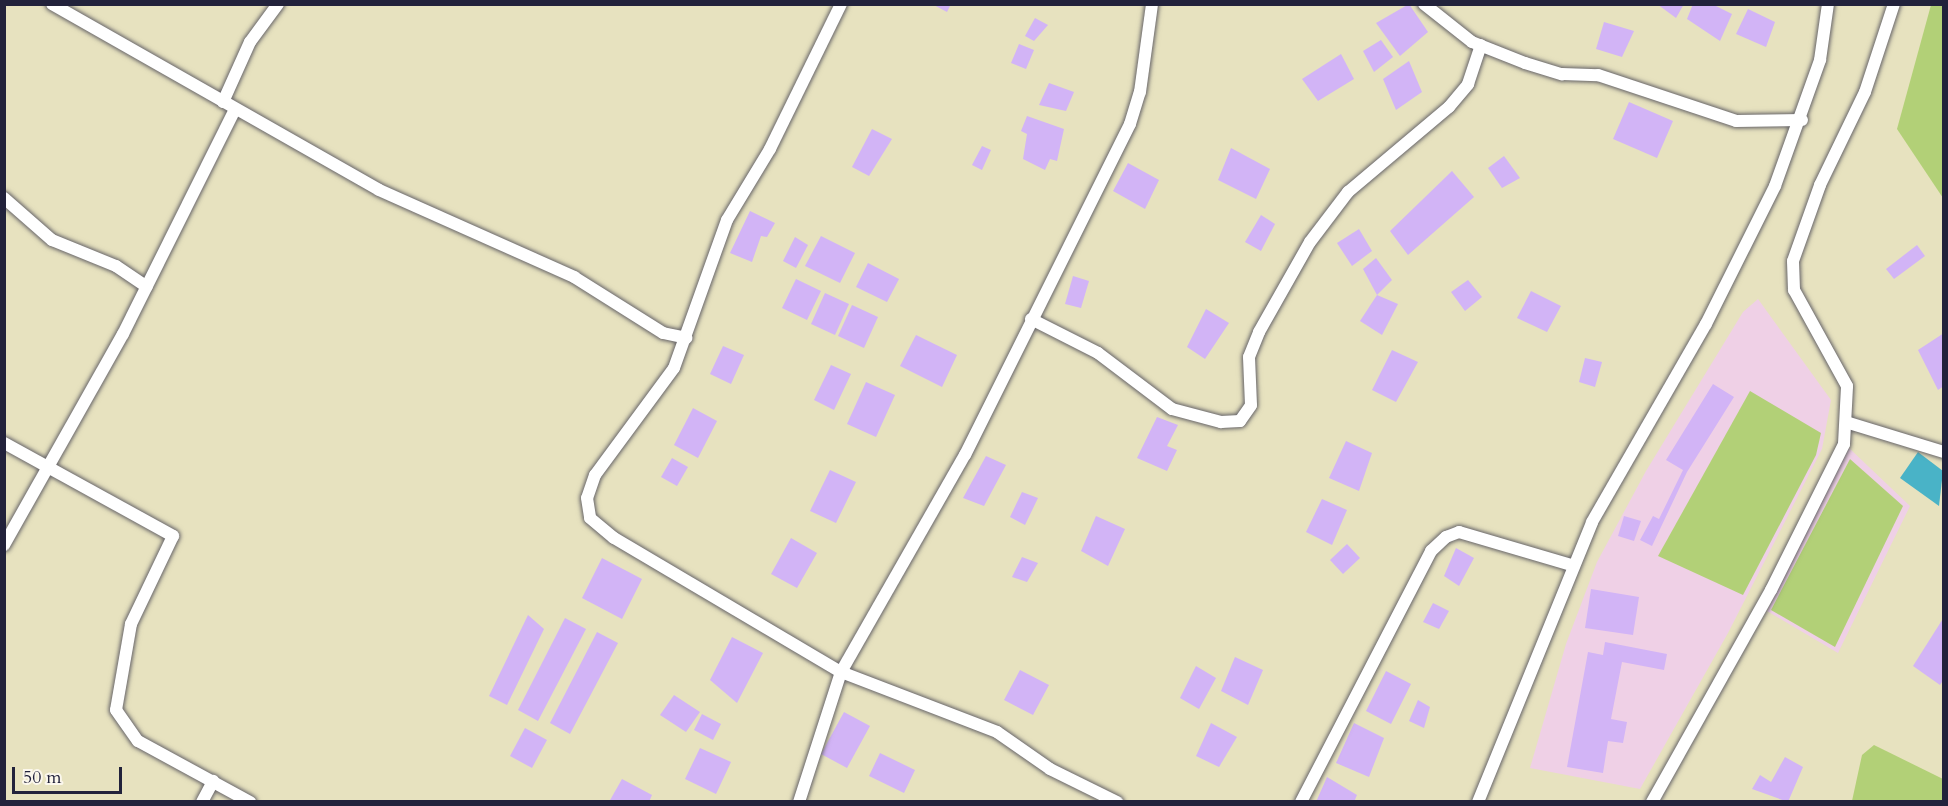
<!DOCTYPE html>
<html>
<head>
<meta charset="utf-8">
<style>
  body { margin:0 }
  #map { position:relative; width:1948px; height:806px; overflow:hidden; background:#e7e2bf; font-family:Cardo,serif }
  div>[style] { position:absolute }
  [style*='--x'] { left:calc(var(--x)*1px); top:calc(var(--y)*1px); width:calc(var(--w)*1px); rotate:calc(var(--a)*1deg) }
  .built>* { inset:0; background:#efd0e6 }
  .green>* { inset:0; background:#b2d077 }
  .water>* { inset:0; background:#49b3c7 }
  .building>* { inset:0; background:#d2b4f6 }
  .roads { filter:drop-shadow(0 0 2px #676569) drop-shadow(0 0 2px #676569) }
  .minor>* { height:12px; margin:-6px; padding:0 6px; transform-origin:6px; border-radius:6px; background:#fff }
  span { translate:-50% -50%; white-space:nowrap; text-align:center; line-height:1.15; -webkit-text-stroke:4.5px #fbf7ec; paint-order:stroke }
  .frame { position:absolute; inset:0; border:6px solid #22223b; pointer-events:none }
  .scale { position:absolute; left:12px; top:767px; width:110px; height:27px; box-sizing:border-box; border:3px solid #22223b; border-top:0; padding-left:8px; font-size:18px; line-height:21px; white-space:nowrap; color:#22223b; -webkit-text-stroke:4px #fbf7ec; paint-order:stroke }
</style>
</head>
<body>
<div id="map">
  <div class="built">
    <i style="clip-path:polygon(1758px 299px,1831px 400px,1822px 449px,1728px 633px,1640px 789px,1530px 768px,1566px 644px,1597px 562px,1646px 471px,1743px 312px)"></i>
    <i style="clip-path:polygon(1849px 448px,1910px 506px,1838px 653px,1767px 611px)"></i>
  </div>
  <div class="green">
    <i style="clip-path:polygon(1931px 5px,1943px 5px,1943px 198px,1897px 129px)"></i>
    <i style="clip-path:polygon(1750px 391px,1821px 433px,1816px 455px,1743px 595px,1658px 556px)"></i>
    <i style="clip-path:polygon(1850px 459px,1903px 506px,1835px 647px,1771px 610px)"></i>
    <i style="clip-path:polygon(1874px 745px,1943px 779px,1943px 801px,1852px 801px,1862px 755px)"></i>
  </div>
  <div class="water">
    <i style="clip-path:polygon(1918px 452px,1943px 471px,1939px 506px,1900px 478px)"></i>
  </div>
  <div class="building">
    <i style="clip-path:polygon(932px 4px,951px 4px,947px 12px)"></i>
    <i style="clip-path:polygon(1409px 4px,1428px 32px,1400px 56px,1376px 23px)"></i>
    <i style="clip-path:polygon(1657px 4px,1684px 4px,1676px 18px)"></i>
    <i style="clip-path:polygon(1693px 4px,1712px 4px,1732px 14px,1720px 41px,1687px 19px)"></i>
    <i style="clip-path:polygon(1748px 9px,1775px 22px,1766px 47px,1736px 34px)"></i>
    <i style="clip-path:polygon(1035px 18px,1048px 25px,1034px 41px,1025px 36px)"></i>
    <i style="clip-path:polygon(1604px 22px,1634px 31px,1622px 57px,1596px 49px)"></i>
    <i style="clip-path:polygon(1381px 40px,1393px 57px,1374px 72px,1363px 51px)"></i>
    <i style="clip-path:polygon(1019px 44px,1034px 50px,1026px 69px,1011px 63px)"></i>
    <i style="clip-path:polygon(1341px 54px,1354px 79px,1318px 101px,1302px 79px)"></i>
    <i style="clip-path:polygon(1409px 61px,1422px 92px,1396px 110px,1383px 79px)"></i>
    <i style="clip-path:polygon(1049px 83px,1074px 92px,1066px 111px,1039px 105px)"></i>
    <i style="clip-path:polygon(1629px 102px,1673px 121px,1657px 158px,1613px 139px)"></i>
    <i style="clip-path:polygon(1027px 116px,1064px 129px,1057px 161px,1050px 159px,1045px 170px,1023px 159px,1027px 134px,1021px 131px)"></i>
    <i style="clip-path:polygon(872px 129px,892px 139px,869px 176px,852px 167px)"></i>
    <i style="clip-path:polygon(982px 146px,991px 150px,982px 170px,972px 165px)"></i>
    <i style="clip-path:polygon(1231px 148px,1270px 169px,1256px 199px,1218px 180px)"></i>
    <i style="clip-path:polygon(1504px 156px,1520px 178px,1502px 188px,1488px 168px)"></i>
    <i style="clip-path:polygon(1128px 163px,1159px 180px,1145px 209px,1113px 191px)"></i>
    <i style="clip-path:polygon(1452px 171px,1474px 197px,1408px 255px,1390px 231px)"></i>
    <i style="clip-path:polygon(750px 211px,775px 223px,767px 237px,761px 236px,752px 262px,730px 253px)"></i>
    <i style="clip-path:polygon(1261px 215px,1275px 224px,1261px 251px,1245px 242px)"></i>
    <i style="clip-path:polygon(1359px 229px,1372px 251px,1352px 266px,1337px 243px)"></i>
    <i style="clip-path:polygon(821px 236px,855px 253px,840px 283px,805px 266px)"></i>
    <i style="clip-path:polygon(795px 237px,808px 245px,796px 268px,783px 261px)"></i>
    <i style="clip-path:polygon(1917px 245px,1925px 256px,1894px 279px,1886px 269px)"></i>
    <i style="clip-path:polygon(1376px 258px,1392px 280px,1377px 295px,1363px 269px)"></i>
    <i style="clip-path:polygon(868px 263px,899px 279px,887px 302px,856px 287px)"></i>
    <i style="clip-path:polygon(1073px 276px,1089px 281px,1081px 308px,1065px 304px)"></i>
    <i style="clip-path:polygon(796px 279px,821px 291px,807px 320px,782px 308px)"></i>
    <i style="clip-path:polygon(1468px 280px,1482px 297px,1465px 311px,1451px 292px)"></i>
    <i style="clip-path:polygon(1531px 291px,1561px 306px,1547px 332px,1517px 318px)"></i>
    <i style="clip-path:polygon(825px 293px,849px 304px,835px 335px,811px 324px)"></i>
    <i style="clip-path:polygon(1377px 295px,1398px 304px,1382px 335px,1360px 321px)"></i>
    <i style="clip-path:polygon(852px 305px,878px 317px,864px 348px,838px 336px)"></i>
    <i style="clip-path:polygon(1206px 309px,1229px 323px,1205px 359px,1187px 347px)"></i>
    <i style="clip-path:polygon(1944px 333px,1944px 386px,1938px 390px,1918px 350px)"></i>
    <i style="clip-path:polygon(916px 335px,957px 355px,942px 387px,900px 366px)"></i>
    <i style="clip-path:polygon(723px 346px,744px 355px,731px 384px,710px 374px)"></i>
    <i style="clip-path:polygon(1392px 350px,1418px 362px,1396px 402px,1372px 390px)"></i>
    <i style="clip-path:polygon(1585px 358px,1602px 362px,1595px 387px,1579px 382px)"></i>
    <i style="clip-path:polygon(831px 365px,851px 374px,834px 410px,814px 400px)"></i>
    <i style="clip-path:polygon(866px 382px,895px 395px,876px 437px,847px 424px)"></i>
    <i style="clip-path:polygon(1713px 384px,1734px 397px,1687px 472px,1652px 546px,1640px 540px,1653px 516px,1659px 519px,1683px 470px,1666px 460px)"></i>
    <i style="clip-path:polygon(693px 408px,717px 421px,698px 458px,674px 445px)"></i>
    <i style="clip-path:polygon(1157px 417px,1178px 425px,1167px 446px,1177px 450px,1167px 471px,1137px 458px)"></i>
    <i style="clip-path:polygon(1346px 441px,1372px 453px,1359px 491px,1329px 478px)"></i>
    <i style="clip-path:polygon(986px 456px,1006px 465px,984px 506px,963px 498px)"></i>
    <i style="clip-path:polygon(672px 458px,688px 467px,677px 486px,661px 477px)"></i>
    <i style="clip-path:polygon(830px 470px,856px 482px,836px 523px,810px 511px)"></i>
    <i style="clip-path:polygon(1022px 492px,1038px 498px,1025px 525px,1010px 517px)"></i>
    <i style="clip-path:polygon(1322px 499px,1347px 510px,1332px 545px,1306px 532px)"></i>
    <i style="clip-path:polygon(1096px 516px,1125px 529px,1108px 566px,1081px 551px)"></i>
    <i style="clip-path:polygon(1624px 516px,1641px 521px,1634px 541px,1618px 536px)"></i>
    <i style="clip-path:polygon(791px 538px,817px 553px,797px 588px,771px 574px)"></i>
    <i style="clip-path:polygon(1347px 544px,1360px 558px,1343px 574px,1330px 560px)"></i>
    <i style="clip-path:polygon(1456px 548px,1474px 558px,1459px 586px,1444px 576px)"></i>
    <i style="clip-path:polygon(1022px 557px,1038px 563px,1027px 582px,1012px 577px)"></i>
    <i style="clip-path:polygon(602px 558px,642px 579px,622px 619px,582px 598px)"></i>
    <i style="clip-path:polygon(1591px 589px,1639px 597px,1633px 635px,1585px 628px)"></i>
    <i style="clip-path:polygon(1433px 603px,1449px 611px,1439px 629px,1423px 622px)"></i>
    <i style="clip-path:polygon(528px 615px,544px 629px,507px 705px,489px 696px)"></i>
    <i style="clip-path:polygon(1944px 617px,1944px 679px,1940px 685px,1913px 666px)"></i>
    <i style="clip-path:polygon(565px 618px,586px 629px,538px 721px,518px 710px)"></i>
    <i style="clip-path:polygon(597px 632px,618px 643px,570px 734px,550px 723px)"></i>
    <i style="clip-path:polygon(732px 637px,763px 653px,737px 703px,710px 680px)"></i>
    <i style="clip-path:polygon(1605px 642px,1667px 654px,1664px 670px,1622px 662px,1611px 719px,1627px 722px,1623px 743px,1608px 741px,1603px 773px,1567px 767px,1588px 652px,1603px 655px)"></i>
    <i style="clip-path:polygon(1235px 657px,1263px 670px,1248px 705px,1221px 691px)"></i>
    <i style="clip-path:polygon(1196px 666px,1216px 678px,1199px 709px,1180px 698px)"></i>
    <i style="clip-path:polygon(1020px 670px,1049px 685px,1033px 715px,1004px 700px)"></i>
    <i style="clip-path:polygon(1386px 671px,1411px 684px,1391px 724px,1366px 711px)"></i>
    <i style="clip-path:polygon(674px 695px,700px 712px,686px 732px,660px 715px)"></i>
    <i style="clip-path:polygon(1418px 700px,1430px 707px,1424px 728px,1409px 721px)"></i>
    <i style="clip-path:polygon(844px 712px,870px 726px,847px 768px,821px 754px)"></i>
    <i style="clip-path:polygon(702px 714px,721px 724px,713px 740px,694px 730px)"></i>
    <i style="clip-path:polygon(1211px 723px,1237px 737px,1219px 767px,1196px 756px)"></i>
    <i style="clip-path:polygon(1354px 723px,1384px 738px,1369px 777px,1336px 763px)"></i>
    <i style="clip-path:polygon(525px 728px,547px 740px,532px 768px,510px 756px)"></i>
    <i style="clip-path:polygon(700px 748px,731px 762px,716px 794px,685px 779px)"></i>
    <i style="clip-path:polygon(880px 753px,915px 770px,904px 793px,869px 776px)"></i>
    <i style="clip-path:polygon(1785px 757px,1803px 767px,1788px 802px,1752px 789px,1760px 775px,1771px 782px)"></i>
    <i style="clip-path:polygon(1327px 777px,1357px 795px,1354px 802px,1316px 802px)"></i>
    <i style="clip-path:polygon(622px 779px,652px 795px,649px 802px,609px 802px)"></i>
  </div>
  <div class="roads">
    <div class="minor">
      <i style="--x:52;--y:4;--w:376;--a:29.6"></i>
      <i style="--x:379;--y:190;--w:214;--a:24"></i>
      <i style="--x:574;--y:277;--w:105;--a:32.2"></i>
      <i style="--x:663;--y:333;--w:24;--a:12"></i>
      <i style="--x:841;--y:4;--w:161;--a:116.1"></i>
      <i style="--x:770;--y:149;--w:83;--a:121.2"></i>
      <i style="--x:727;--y:220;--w:157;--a:109.7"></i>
      <i style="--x:674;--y:368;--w:133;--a:126.4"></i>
      <i style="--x:595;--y:475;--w:24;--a:109"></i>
      <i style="--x:587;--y:498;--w:20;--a:81"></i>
      <i style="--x:590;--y:518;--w:31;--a:40"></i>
      <i style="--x:614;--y:538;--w:264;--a:30.6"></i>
      <i style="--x:841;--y:672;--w:167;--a:21"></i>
      <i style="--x:997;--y:732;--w:65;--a:34.9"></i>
      <i style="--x:1050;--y:769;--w:75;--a:26.2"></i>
      <i style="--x:1424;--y:4;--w:61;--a:38.4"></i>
      <i style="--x:1472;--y:42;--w:57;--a:21.6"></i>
      <i style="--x:1525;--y:63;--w:39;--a:17"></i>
      <i style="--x:1562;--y:74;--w:36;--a:2"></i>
      <i style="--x:1598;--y:75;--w:145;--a:18.4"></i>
      <i style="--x:1736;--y:121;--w:66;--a:-0.9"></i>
      <i style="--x:223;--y:102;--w:66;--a:-65.8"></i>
      <i style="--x:250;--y:42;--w:47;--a:-53.6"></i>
      <i style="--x:4;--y:198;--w:64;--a:41.2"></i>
      <i style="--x:52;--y:240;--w:69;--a:22.1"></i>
      <i style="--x:116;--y:266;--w:37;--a:34"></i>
      <i style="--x:1031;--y:319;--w:75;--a:26.9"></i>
      <i style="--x:1098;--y:353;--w:93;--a:37.1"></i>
      <i style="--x:1172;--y:409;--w:51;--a:14.9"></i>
      <i style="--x:1221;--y:422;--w:19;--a:-3"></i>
      <i style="--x:1240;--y:421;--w:19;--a:-55"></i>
      <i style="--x:1251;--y:405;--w:48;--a:-92.4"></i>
      <i style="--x:1249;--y:357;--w:27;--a:-68"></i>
      <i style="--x:1259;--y:332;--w:103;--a:-60.5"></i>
      <i style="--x:1310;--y:242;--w:63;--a:-52.8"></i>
      <i style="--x:1348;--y:192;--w:132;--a:-40.1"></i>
      <i style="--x:1449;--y:107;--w:30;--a:-50"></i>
      <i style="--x:1468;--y:84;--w:41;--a:-71.6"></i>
      <i style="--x:1849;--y:423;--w:99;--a:17"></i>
      <i style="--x:4;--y:443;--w:193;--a:28.8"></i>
      <i style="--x:173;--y:536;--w:98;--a:115.5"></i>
      <i style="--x:131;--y:624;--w:87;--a:99.9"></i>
      <i style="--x:116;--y:710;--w:38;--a:55"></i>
      <i style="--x:138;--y:741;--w:128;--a:28.6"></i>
      <i style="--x:4;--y:545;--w:242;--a:-60.6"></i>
      <i style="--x:123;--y:334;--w:251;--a:-63.5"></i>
      <i style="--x:202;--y:802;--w:24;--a:-62"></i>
      <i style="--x:799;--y:802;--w:137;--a:-72.1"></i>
      <i style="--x:841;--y:672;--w:250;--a:-60.3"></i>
      <i style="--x:965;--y:455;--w:370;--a:-63.5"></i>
      <i style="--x:1130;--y:124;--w:34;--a:-73"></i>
      <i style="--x:1140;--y:92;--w:89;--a:-82.2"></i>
      <i style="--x:1301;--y:802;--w:283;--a:-62.6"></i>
      <i style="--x:1431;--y:551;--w:21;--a:-43"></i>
      <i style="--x:1446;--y:537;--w:14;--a:-21"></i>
      <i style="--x:1459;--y:532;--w:117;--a:16.4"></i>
      <i style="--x:1478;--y:802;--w:302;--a:-67.8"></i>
      <i style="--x:1592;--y:522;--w:228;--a:-60.1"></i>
      <i style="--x:1706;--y:324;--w:154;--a:-63.4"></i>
      <i style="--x:1775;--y:186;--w:134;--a:-70.3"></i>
      <i style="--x:1820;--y:60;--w:57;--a:-81.9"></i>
      <i style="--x:1652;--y:802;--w:243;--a:-60.7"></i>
      <i style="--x:1771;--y:590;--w:163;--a:-63.4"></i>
      <i style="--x:1844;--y:444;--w:58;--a:-87"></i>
      <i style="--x:1847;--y:386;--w:110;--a:-118.9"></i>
      <i style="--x:1794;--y:290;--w:29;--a:-92"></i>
      <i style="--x:1793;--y:261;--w:81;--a:-70.4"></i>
      <i style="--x:1820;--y:185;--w:103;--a:-64.2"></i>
      <i style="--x:1865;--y:92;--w:93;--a:-71.8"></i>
    </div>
  </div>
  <div class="frame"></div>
  <div class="scale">50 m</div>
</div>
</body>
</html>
